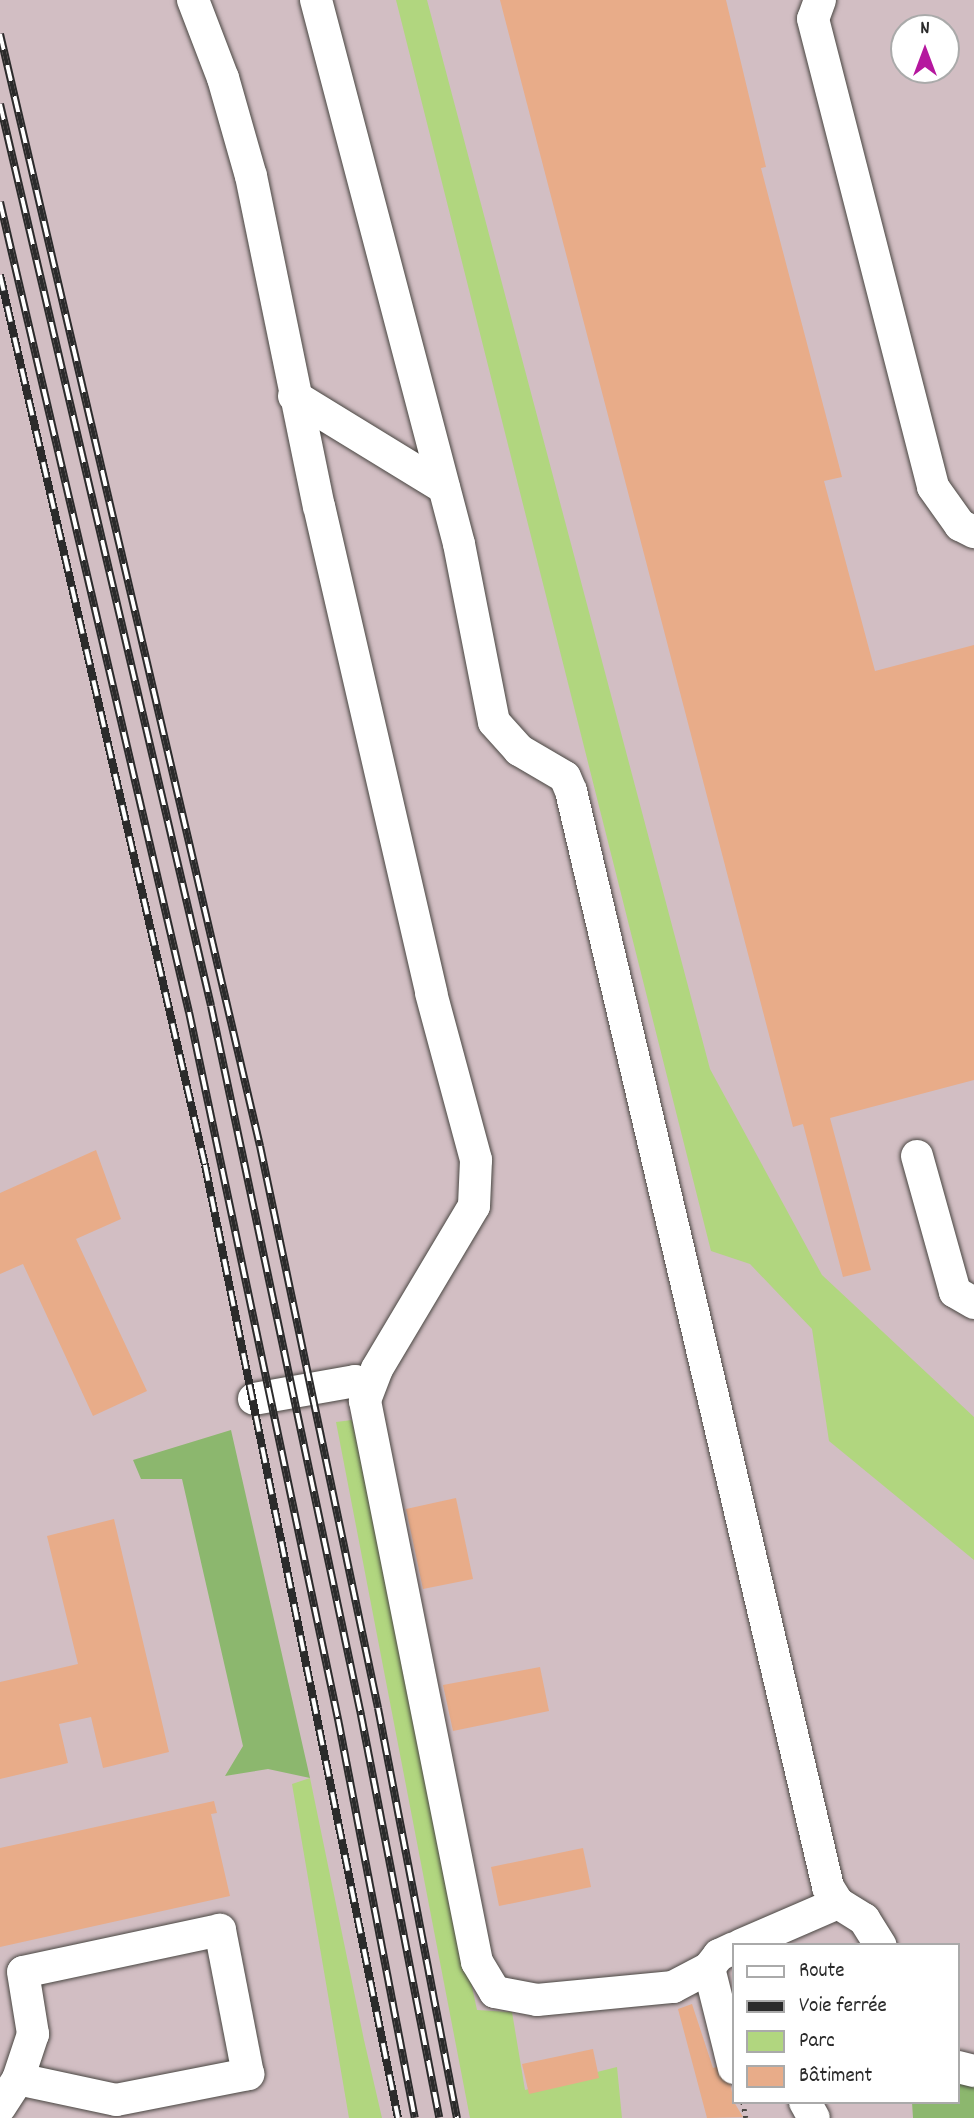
<!DOCTYPE html>
<html>
<head>
<meta charset="utf-8">
<style>
  body { margin:0 }
  #map { position:relative; width:974px; height:2118px; overflow:hidden; background:#f3e1c5; font-family:Dekko,sans-serif }
  div>[style] { position:absolute }
  [style*='--x'] { left:calc(var(--x)*1px); top:calc(var(--y)*1px); width:calc(var(--w)*1px); rotate:calc(var(--a)*1deg) }
  .industrial>* { inset:0; background:#d2bec3 }
  .green>* { inset:0; background:#b1d67f }
  .forest>* { inset:0; background:#8cb76e }
  .building>* { inset:0; background:#e8ac89 }
  .path>* { height:4.5px; margin-top:-2.25px; transform-origin:0; background:repeating-linear-gradient(90deg,#494642 0 2px,transparent 0 7px) }
  .roads { filter:drop-shadow(0 0 2px #494642) drop-shadow(0 0 2px #494642) }
  .minor>* { height:32px; margin:-16px; padding:0 16px; transform-origin:16px; border-radius:16px; background:#fff }
  .rail>* { height:8px; margin-top:-4px; transform-origin:0; background:repeating-linear-gradient(90deg,#fff 0 16px,#2b2b2b 0 32px); box-sizing:border-box; border-block:2px solid #2b2b2b }
  span { translate:-50% -50%; white-space:nowrap; text-align:center; line-height:1.15; -webkit-text-stroke:5px #fff; paint-order:stroke }
  .legend { position:absolute; left:732px; top:1943px; width:228px; height:161px; box-sizing:border-box; background:#fff; border:2px solid #aaa; margin:0; padding:9px 12px; list-style:none; font-size:21px; color:#2b2b2b }
  .legend li { display:flex; align-items:center; gap:14px; height:35px }
  .legend b { width:35px; border:2px solid #aaa }
  .north { position:absolute; left:890px; top:14px; width:70px; height:70px; box-sizing:border-box; background:#fff; border:2px solid #aaa; border-radius:50%; rotate:0deg; font-size:19px; font-weight:700; line-height:28px; text-align:center; color:#2b2b2b }
  .north::after { content:''; display:block; margin:auto; width:24px; height:32px; background:#b5179e; clip-path:polygon(50% 0,100% 100%,50% 72%,0 100%) }
</style>
</head>
<body>
<div id="map">
  <div class="industrial">
    <i style="clip-path:polygon(evenodd,0 0,974px 0,974px 2118px,0 2118px,0 0,904px 28px,946px 28px,946px 70px,904px 70px,904px 28px,0 0,734px 1945px,958px 1945px,958px 2102px,734px 2102px,734px 1945px)"></i>
  </div>
  <div class="green">
    <i style="clip-path:polygon(396px 0,427px 0,710px 1069px,822px 1275px,974px 1417px,974px 1560px,829px 1441px,812px 1329px,750px 1264px,711px 1251px)"></i>
    <i style="clip-path:polygon(352px 1420px,477px 2010px,512px 2012px,525px 2090px,617px 2067px,622px 2118px,470px 2118px,336px 1422px)"></i>
    <i style="clip-path:polygon(310px 1778px,364px 2040px,382px 2118px,349px 2118px,292px 1784px)"></i>
  </div>
  <div class="forest">
    <i style="clip-path:polygon(231px 1430px,310px 1778px,268px 1769px,225px 1776px,243px 1746px,182px 1479px,141px 1479px,133px 1460px)"></i>
    <i style="clip-path:polygon(958px 2083px,974px 2084px,974px 2118px,913px 2118px,912px 2102px,958px 2102px)"></i>
  </div>
  <div class="building">
    <i style="clip-path:polygon(500px 0,726px 0,766px 167px,761px 168px,842px 477px,824px 481px,875px 671px,974px 645px,974px 1080px,830px 1118px,871px 1270px,843px 1277px,803px 1124px,793px 1127px)"></i>
    <i style="clip-path:polygon(96px 1150px,121px 1219px,76px 1239px,147px 1391px,93px 1416px,23px 1264px,0 1274px,0 1193px)"></i>
    <i style="clip-path:polygon(456px 1498px,473px 1579px,423px 1589px,406px 1509px)"></i>
    <i style="clip-path:polygon(114px 1519px,169px 1752px,103px 1768px,91px 1717px,59px 1724px,68px 1763px,0 1779px,0 1682px,78px 1664px,47px 1536px)"></i>
    <i style="clip-path:polygon(540px 1667px,549px 1711px,453px 1731px,443px 1685px)"></i>
    <i style="clip-path:polygon(214px 1801px,217px 1813px,211px 1814px,230px 1896px,0 1947px,0 1848px)"></i>
    <i style="clip-path:polygon(583px 1848px,591px 1887px,499px 1906px,491px 1867px)"></i>
    <i style="clip-path:polygon(692px 2004px,713px 2068px,726px 2064px,734px 2102px,743px 2117px,707px 2118px,678px 2009px)"></i>
    <i style="clip-path:polygon(593px 2049px,599px 2078px,529px 2094px,522px 2064px)"></i>
  </div>
  <div class="path">
    <i style="--x:743;--y:2102;--w:16;--a:79"></i>
  </div>
  <div class="roads">
    <div class="minor">
      <i style="--x:193;--y:0;--w:84;--a:69"></i>
      <i style="--x:223;--y:78;--w:102;--a:74.1"></i>
      <i style="--x:251;--y:176;--w:337;--a:78.4"></i>
      <i style="--x:319;--y:506;--w:500;--a:77"></i>
      <i style="--x:431;--y:993;--w:173;--a:74.9"></i>
      <i style="--x:476;--y:1160;--w:46;--a:92.5"></i>
      <i style="--x:474;--y:1206;--w:190;--a:120.8"></i>
      <i style="--x:377;--y:1369;--w:34;--a:111"></i>
      <i style="--x:365;--y:1401;--w:572;--a:78.71"></i>
      <i style="--x:477;--y:1962;--w:35;--a:59"></i>
      <i style="--x:495;--y:1992;--w:43;--a:10.8"></i>
      <i style="--x:537;--y:2000;--w:137;--a:-5.5"></i>
      <i style="--x:673;--y:1987;--w:41;--a:-27.8"></i>
      <i style="--x:316;--y:0;--w:562;--a:75.27"></i>
      <i style="--x:459;--y:544;--w:181;--a:78.9"></i>
      <i style="--x:494;--y:722;--w:38;--a:48"></i>
      <i style="--x:519;--y:750;--w:53;--a:30.4"></i>
      <i style="--x:565;--y:777;--w:15;--a:67"></i>
      <i style="--x:571;--y:791;--w:1126;--a:76.8"></i>
      <i style="--x:828;--y:1887;--w:19;--a:58"></i>
      <i style="--x:838;--y:1903;--w:31;--a:32"></i>
      <i style="--x:864;--y:1919;--w:31;--a:58"></i>
      <i style="--x:820;--y:0;--w:20;--a:110"></i>
      <i style="--x:813;--y:19;--w:483;--a:75.6"></i>
      <i style="--x:933;--y:487;--w:47;--a:54.6"></i>
      <i style="--x:960;--y:525;--w:16;--a:27"></i>
      <i style="--x:294;--y:396;--w:176;--a:31.5"></i>
      <i style="--x:917;--y:1156;--w:141;--a:74.4"></i>
      <i style="--x:955;--y:1292;--w:22;--a:30"></i>
      <i style="--x:254;--y:1399;--w:103;--a:-10.1"></i>
      <i style="--x:355;--y:1381;--w:15;--a:28"></i>
      <i style="--x:741;--y:1945;--w:106;--a:-23.4"></i>
      <i style="--x:734;--y:1948;--w:17;--a:155"></i>
      <i style="--x:719;--y:1955;--w:16;--a:128"></i>
      <i style="--x:709;--y:1968;--w:103;--a:76"></i>
      <i style="--x:958;--y:2067;--w:16;--a:14"></i>
      <i style="--x:805;--y:2102;--w:18;--a:61"></i>
      <i style="--x:0;--y:2107;--w:33;--a:-57"></i>
      <i style="--x:18;--y:2079;--w:100;--a:12.1"></i>
      <i style="--x:116;--y:2100;--w:135;--a:-11.1"></i>
      <i style="--x:248;--y:2074;--w:147;--a:-101"></i>
      <i style="--x:220;--y:1930;--w:201;--a:168"></i>
      <i style="--x:23;--y:1972;--w:63;--a:80.8"></i>
      <i style="--x:33;--y:2034;--w:47;--a:108.4"></i>
    </div>
  </div>
  <div class="rail">
    <i style="--x:0;--y:34;--w:1142;--a:76.84"></i>
    <i style="--x:260;--y:1146;--w:574;--a:78.14"></i>
    <i style="--x:378;--y:1708;--w:418;--a:79.1"></i>
    <i style="--x:0;--y:104;--w:926;--a:76.83"></i>
    <i style="--x:211;--y:1006;--w:725;--a:78.05"></i>
    <i style="--x:361;--y:1715;--w:410;--a:79"></i>
    <i style="--x:0;--y:202;--w:832;--a:76.87"></i>
    <i style="--x:189;--y:1012;--w:723;--a:78.1"></i>
    <i style="--x:338;--y:1719;--w:406;--a:79.1"></i>
    <i style="--x:0;--y:275;--w:913;--a:77.03"></i>
    <i style="--x:205;--y:1165;--w:972;--a:78.55"></i>
  </div>
  <ul class="legend">
  <li><b style="height:9px;background:#fff"></b>Route</li>
  <li><b style="height:9px;background:#2b2b2b"></b>Voie ferrée</li>
  <li><b style="height:19px;background:#b1d67f"></b>Parc</li>
  <li><b style="height:19px;background:#e8ac89"></b>Bâtiment</li>
  </ul>
  <div class="north">N</div>
</div>
</body>
</html>
